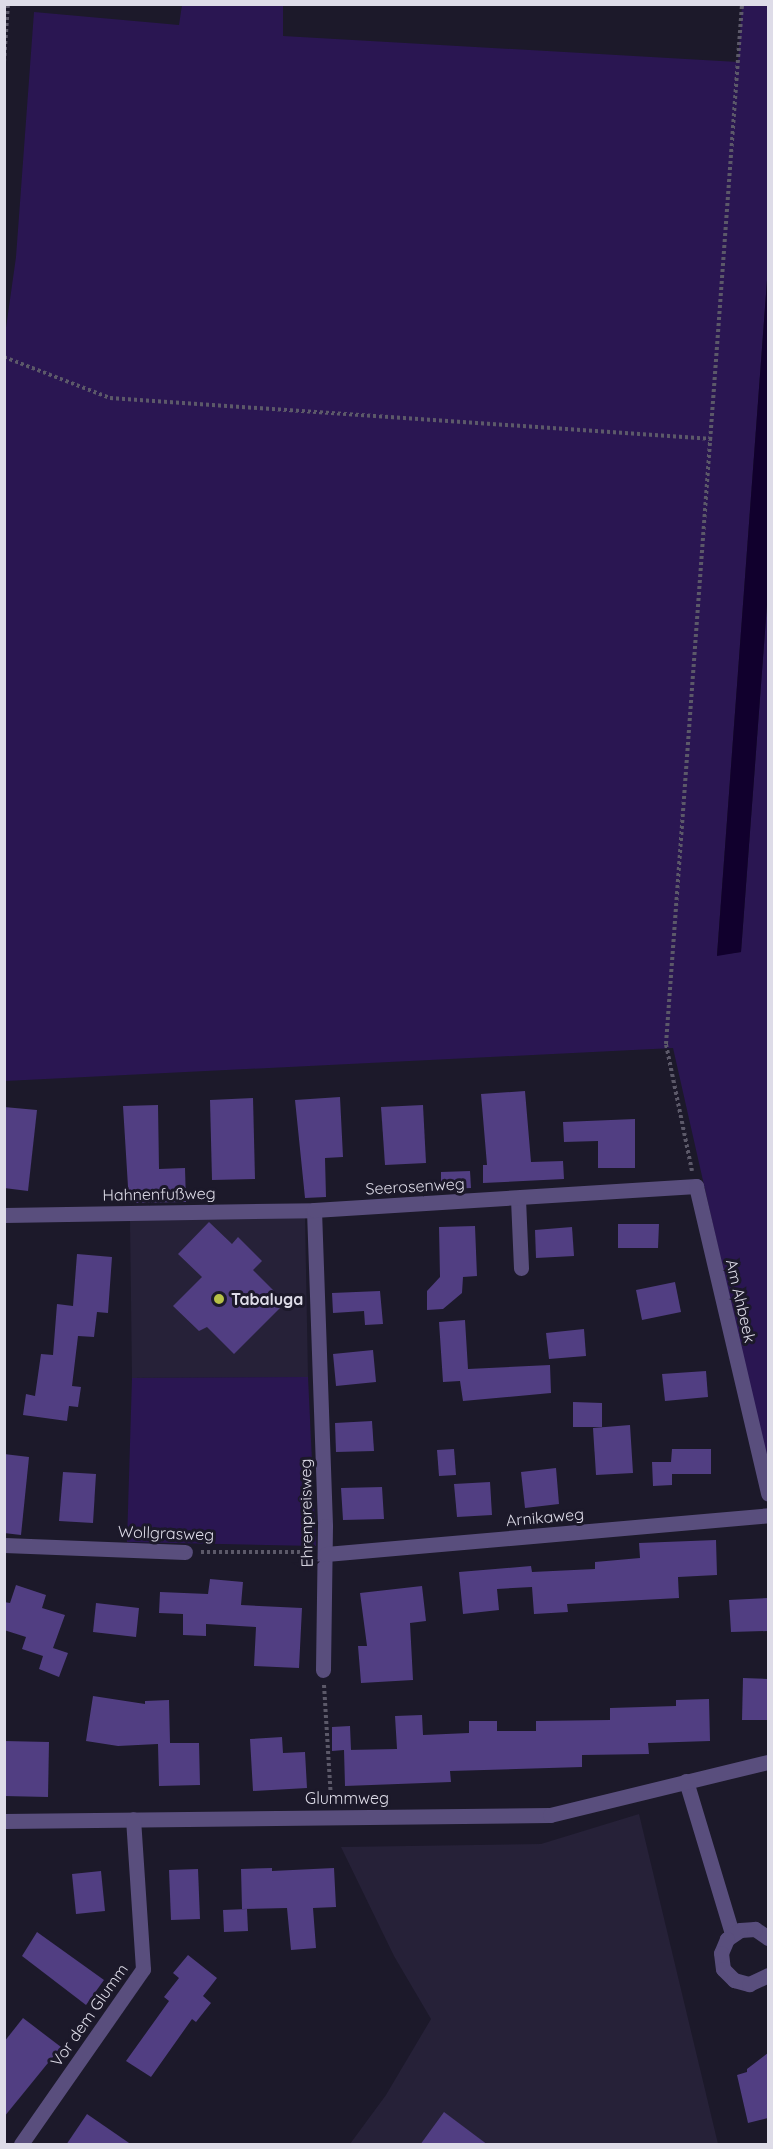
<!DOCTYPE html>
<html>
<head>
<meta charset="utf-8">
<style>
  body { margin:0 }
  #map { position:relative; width:773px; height:2149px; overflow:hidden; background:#1c192a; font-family:Quicksand,sans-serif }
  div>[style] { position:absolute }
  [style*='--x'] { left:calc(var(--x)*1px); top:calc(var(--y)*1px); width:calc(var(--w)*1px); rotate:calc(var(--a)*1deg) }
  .built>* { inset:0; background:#262138 }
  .green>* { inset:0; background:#2a1652 }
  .water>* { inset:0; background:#11002d }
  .building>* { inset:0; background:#513e82 }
  .path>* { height:4px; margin-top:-2px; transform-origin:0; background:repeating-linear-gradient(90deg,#5c5969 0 3px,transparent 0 6px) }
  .street>* { height:15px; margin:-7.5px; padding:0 7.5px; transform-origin:7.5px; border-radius:7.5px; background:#594e7d }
  .dots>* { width:16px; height:16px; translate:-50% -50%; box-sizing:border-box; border:3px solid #1c192a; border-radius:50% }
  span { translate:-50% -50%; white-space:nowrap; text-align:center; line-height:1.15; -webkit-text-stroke:6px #1c192a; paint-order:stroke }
  .street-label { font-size:16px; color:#dedce8 }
  .poi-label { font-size:16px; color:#dedce8; font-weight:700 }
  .left { translate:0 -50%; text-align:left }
  .frame { position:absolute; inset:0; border:6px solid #dedce8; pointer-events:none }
</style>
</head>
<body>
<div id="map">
  <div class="built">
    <i style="clip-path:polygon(305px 1217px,308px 1377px,132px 1378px,130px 1220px)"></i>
    <i style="clip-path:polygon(639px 1814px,718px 2144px,350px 2144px,386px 2095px,431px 2019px,394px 1956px,341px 1847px,541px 1844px)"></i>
  </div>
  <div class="green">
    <i style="clip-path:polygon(182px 5px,283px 5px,283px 36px,738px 62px,742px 5px,768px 5px,768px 267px,717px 955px,741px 952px,768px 591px,768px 1468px,673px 1048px,5px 1081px,4px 342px,16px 257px,34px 12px,179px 25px)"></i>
    <i style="clip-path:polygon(308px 1377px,316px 1546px,127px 1542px,132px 1378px)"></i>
  </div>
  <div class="water">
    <i style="clip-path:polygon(768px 267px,768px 591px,741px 952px,717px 956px)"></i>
  </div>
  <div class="building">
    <i style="clip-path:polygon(525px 1091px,531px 1162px,563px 1161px,564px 1179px,483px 1183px,483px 1165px,487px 1165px,481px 1094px)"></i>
    <i style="clip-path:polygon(340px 1097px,343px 1157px,325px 1158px,326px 1197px,305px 1198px,295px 1100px)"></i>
    <i style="clip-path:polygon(253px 1098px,255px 1179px,212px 1180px,210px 1100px)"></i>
    <i style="clip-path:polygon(158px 1105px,159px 1169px,185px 1168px,186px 1202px,129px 1203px,123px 1106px)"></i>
    <i style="clip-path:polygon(423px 1105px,426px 1163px,385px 1165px,381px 1107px)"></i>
    <i style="clip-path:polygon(4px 1107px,37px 1110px,28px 1191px,4px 1188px)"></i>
    <i style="clip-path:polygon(635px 1119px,635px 1168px,598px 1168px,598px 1141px,564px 1142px,563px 1122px)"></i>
    <i style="clip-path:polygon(470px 1171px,471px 1188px,441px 1189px,441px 1172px)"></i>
    <i style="clip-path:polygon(209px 1222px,232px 1244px,238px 1237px,262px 1261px,253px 1270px,274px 1291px,269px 1296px,280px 1308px,234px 1354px,207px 1327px,199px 1331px,173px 1306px,202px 1277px,178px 1254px)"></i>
    <i style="clip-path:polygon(618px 1224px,659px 1224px,658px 1248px,618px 1248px)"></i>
    <i style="clip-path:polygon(475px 1226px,477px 1276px,463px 1277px,462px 1293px,443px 1309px,427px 1310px,427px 1291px,440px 1277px,439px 1227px)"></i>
    <i style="clip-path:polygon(572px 1227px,574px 1256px,536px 1258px,535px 1230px)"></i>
    <i style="clip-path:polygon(77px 1254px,112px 1257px,108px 1313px,97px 1312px,94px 1337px,78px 1336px,72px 1386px,81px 1387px,78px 1407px,69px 1406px,67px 1421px,23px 1415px,26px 1394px,35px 1396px,41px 1354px,53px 1355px,57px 1304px,73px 1306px)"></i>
    <i style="clip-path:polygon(675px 1282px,681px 1312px,642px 1320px,636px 1290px)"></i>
    <i style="clip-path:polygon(380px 1291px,383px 1324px,365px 1325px,364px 1311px,333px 1313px,332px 1293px)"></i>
    <i style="clip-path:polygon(465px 1320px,468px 1369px,550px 1365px,551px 1393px,463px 1401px,460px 1381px,443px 1382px,439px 1322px)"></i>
    <i style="clip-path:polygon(584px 1329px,586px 1356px,549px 1359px,546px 1333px)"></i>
    <i style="clip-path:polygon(373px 1350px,376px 1382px,336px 1386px,333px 1354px)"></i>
    <i style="clip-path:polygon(706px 1371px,708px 1397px,665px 1401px,662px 1374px)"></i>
    <i style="clip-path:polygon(573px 1402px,602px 1403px,602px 1427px,573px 1427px)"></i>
    <i style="clip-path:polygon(372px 1421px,374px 1451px,336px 1452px,335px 1423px)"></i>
    <i style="clip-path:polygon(630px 1425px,633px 1473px,596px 1475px,593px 1428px)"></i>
    <i style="clip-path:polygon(454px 1449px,456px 1475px,439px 1476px,437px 1450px)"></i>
    <i style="clip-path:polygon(672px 1449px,711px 1449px,711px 1474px,672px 1474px,672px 1485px,653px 1486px,652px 1462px,671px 1462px)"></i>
    <i style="clip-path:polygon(4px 1454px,29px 1457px,21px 1535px,4px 1533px)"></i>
    <i style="clip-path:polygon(556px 1468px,559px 1504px,525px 1508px,521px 1472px)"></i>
    <i style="clip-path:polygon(63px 1472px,96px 1474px,93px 1523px,59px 1521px)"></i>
    <i style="clip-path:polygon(490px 1482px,492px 1515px,457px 1517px,454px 1484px)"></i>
    <i style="clip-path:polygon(382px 1487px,384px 1519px,343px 1520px,341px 1488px)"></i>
    <i style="clip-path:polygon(716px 1540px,717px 1575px,678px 1577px,679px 1598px,567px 1604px,568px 1612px,534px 1614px,532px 1587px,497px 1589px,499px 1610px,463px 1614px,459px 1572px,531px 1566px,532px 1572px,595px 1569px,595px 1562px,640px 1558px,639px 1543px)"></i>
    <i style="clip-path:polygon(210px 1579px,243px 1582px,241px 1605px,302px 1608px,299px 1668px,254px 1666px,256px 1627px,206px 1624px,206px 1636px,183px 1635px,183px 1614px,159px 1613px,160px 1592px,208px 1594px)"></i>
    <i style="clip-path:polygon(16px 1585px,46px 1595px,42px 1608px,65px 1615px,53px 1648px,68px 1653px,59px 1677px,39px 1669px,43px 1656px,22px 1649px,26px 1637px,4px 1630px,4px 1602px,10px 1603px)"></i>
    <i style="clip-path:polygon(422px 1586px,426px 1621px,410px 1623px,413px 1680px,361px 1683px,358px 1646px,367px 1646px,360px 1593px)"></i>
    <i style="clip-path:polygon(768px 1598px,768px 1631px,731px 1632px,729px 1600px)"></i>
    <i style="clip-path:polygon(96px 1603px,139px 1608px,136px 1637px,93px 1632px)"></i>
    <i style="clip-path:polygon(743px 1678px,768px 1679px,768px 1720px,742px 1720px)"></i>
    <i style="clip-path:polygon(93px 1696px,145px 1704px,145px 1701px,169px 1700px,170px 1743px,199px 1743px,200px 1785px,159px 1786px,158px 1744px,118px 1746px,86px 1741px)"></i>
    <i style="clip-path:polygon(709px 1699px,710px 1741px,648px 1743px,649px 1754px,582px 1755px,582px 1767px,450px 1771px,451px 1782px,345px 1786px,344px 1750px,332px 1751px,332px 1727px,350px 1726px,351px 1750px,347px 1750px,397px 1749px,395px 1716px,422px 1715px,423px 1735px,469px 1733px,469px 1721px,497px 1721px,497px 1731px,536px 1731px,536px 1721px,610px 1720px,610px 1708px,676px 1706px,676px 1700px)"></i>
    <i style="clip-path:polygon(282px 1737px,283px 1753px,305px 1752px,307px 1788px,253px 1791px,250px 1739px)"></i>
    <i style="clip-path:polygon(4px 1741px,49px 1742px,48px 1797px,4px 1796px)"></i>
    <i style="clip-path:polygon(272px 1868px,272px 1871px,334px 1868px,336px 1907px,313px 1908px,316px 1948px,291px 1950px,287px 1908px,242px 1909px,241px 1869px)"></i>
    <i style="clip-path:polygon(198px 1869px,200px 1919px,171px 1920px,169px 1870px)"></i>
    <i style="clip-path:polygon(101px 1871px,105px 1911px,76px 1914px,72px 1874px)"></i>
    <i style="clip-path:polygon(247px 1909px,248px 1931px,224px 1932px,223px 1910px)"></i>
    <i style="clip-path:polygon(37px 1932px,104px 1980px,86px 2005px,22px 1956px)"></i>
    <i style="clip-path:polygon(188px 1955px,217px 1978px,203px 1996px,211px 2003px,196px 2022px,192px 2019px,151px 2077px,126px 2061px,169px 2001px,164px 1997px,179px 1978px,173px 1973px)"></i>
    <i style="clip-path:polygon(23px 2018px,61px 2047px,4px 2117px,4px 2042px)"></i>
    <i style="clip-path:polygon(768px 2053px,768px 2118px,748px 2123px,737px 2075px,747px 2072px,747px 2069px)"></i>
    <i style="clip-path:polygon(444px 2112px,488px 2145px,420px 2145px)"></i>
    <i style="clip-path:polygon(87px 2114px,132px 2145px,66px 2145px)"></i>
  </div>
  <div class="path">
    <i style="--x:4;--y:62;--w:58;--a:-86.1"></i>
    <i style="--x:4;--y:357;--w:114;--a:21.1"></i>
    <i style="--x:110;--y:398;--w:604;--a:3.89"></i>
    <i style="--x:692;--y:1171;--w:130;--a:-101.6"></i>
    <i style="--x:666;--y:1044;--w:1043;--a:-85.82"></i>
    <i style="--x:201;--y:1552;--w:106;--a:0"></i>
    <i style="--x:324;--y:1685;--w:116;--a:86.5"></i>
  </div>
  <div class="street">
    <i style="--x:518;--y:1199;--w:69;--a:87.5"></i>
    <i style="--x:314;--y:1210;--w:316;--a:88"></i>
    <i style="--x:325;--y:1526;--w:144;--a:90.8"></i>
    <i style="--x:4;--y:1215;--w:310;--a:-0.9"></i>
    <i style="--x:314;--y:1210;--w:383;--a:-3.6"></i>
    <i style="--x:696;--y:1186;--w:316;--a:76.8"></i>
    <i style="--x:4;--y:1545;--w:181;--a:2.2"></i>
    <i style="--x:326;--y:1554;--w:444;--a:-5"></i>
    <i style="--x:686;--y:1781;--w:159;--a:73.2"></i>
    <i style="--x:4;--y:1821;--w:546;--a:-0.63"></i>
    <i style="--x:550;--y:1815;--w:224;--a:-13.7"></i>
    <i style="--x:768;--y:1938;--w:16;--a:-145"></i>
    <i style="--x:755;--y:1929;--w:15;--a:176"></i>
    <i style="--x:740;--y:1930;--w:16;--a:145"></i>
    <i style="--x:727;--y:1939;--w:15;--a:113"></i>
    <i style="--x:721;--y:1953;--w:16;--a:83"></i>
    <i style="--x:723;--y:1969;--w:16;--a:45"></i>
    <i style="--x:734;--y:1980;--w:16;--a:15"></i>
    <i style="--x:749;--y:1984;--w:21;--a:-25"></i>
    <i style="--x:21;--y:2144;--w:213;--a:-55.1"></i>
    <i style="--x:143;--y:1969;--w:150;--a:-93.8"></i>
  </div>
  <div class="dots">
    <i style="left:219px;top:1299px;background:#b7c147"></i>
  </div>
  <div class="street-label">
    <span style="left:415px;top:1186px;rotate:-3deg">Seerosenweg</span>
    <span style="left:159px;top:1194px;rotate:-1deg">Hahnenfußweg</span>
    <span style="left:741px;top:1301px;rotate:77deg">Am Ahbeek</span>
    <span style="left:306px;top:1513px;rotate:-91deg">Ehrenpreisweg</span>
    <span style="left:545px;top:1517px;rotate:-5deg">Arnikaweg</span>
    <span style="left:166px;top:1533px;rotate:2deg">Wollgrasweg</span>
    <span style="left:347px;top:1798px">Glummweg</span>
    <span style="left:89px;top:2015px;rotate:-55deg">Vor dem Glumm</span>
  </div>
  <div class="poi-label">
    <span class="left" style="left:231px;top:1299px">Tabaluga</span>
  </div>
  <div class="frame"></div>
</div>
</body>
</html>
